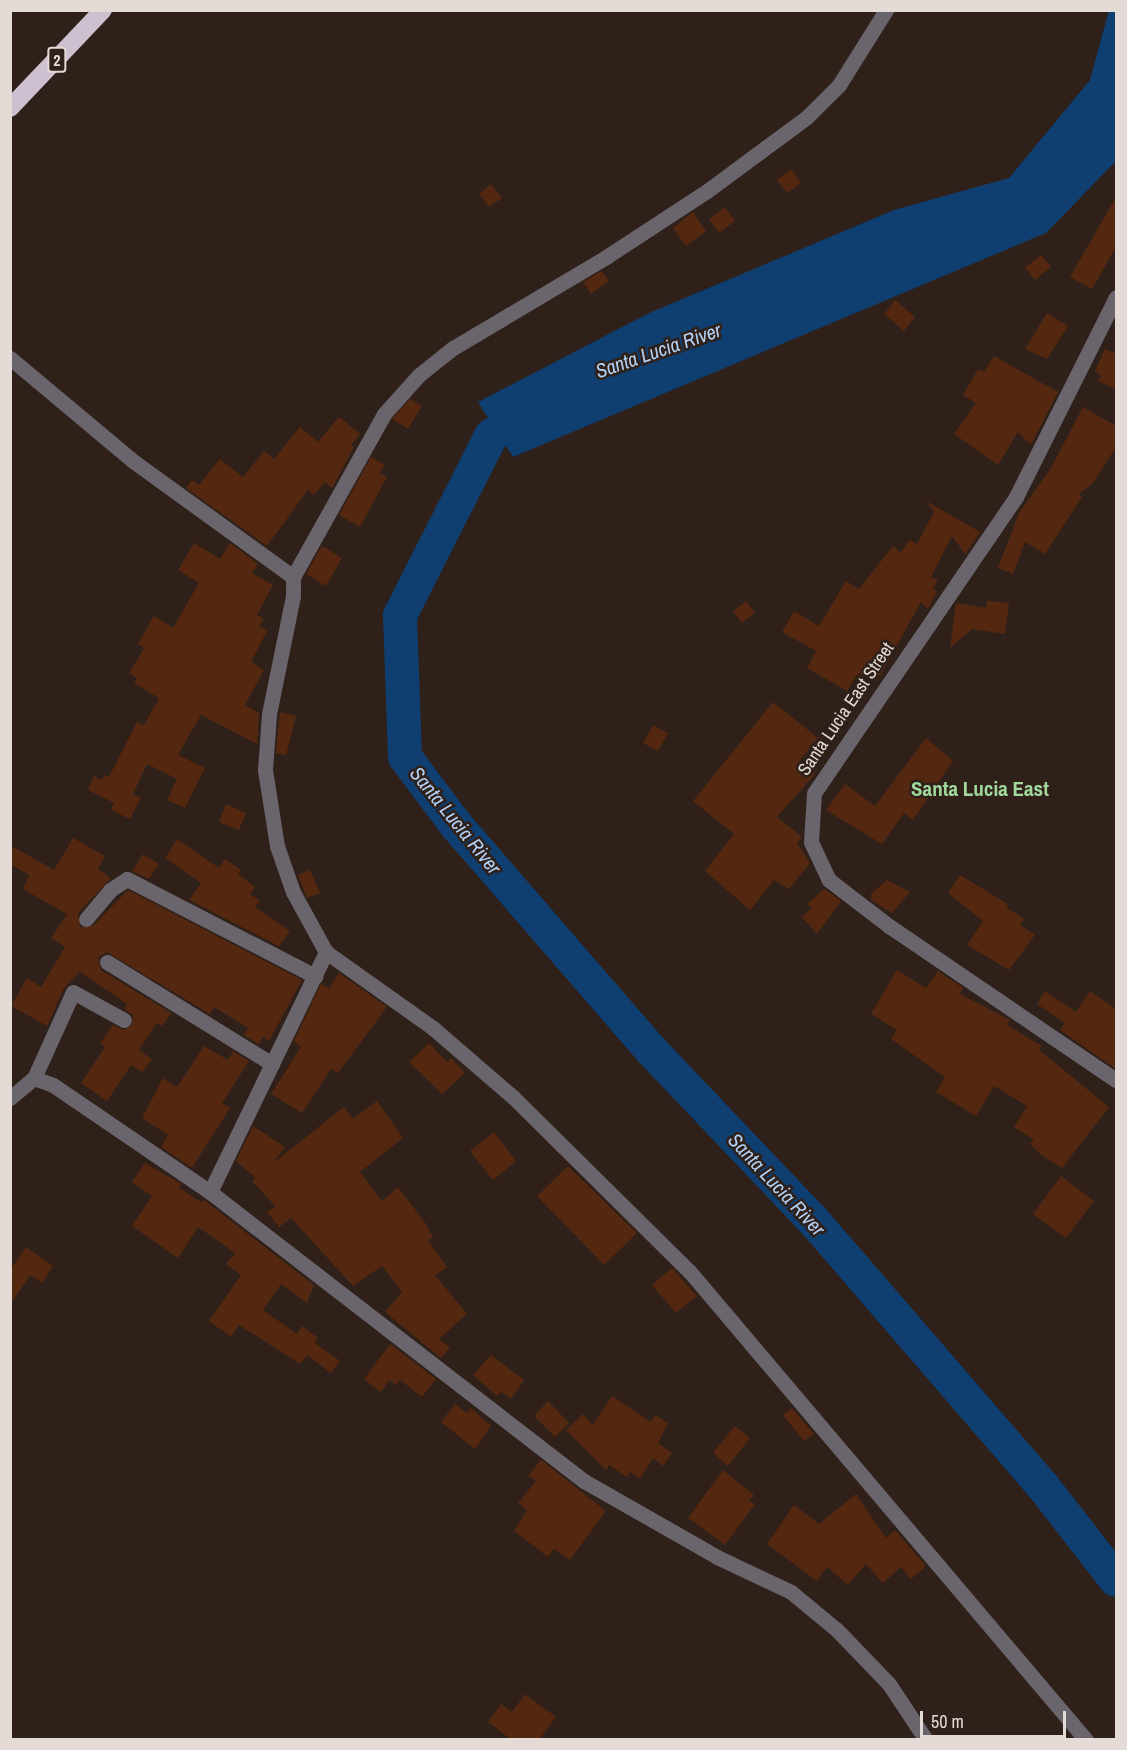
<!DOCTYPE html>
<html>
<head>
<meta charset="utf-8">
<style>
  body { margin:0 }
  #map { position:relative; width:1127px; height:1750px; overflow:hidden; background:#2f2019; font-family:"Archivo Narrow",sans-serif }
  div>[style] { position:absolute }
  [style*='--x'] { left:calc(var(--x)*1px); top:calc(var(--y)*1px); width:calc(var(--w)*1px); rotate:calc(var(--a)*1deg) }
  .water>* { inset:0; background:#0f3e70 }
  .river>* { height:34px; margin:-17px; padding:0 17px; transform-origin:17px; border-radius:17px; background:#0f3e70 }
  .building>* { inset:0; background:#542810 }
  .minor>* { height:15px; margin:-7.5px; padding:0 7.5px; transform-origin:7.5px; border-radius:7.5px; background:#6a656c }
  .highway>* { height:18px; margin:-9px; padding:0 9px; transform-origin:9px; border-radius:9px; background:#cdc0d1 }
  span { translate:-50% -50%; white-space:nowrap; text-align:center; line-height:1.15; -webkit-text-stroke:5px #2f2019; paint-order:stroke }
  .shield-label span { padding:2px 4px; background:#2f2019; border:2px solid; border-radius:4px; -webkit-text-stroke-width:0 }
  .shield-label { font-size:16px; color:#e5dbd6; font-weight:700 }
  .street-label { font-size:18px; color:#e5dbd6 }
  .water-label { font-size:20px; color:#b3d2f7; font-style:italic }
  .quarter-label { font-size:21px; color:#a1d99d; font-weight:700 }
  .frame { position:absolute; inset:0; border:12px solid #e5dbd6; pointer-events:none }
  .scale { position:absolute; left:920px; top:1711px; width:146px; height:27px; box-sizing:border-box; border:3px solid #e5dbd6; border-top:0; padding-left:8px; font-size:18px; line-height:21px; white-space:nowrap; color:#e5dbd6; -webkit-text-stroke:4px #2f2019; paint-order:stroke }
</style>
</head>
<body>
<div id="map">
  <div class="water">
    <i style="clip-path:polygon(1109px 10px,1116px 11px,1116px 161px,1046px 233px,513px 457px,478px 402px,649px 313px,894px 210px,1009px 178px,1090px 80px)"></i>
  </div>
  <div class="river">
    <i style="--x:536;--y:405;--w:55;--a:145.4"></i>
    <i style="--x:491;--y:436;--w:201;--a:116.9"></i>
    <i style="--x:400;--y:615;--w:142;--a:88"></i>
    <i style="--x:405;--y:757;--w:85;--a:53.1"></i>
    <i style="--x:456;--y:825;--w:298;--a:49.1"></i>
    <i style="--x:651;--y:1050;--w:235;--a:46.4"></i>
    <i style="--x:813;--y:1220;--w:350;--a:49.2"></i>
    <i style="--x:1042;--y:1485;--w:120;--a:52.1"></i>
  </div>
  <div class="building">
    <i style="clip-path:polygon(791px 169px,801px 183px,787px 193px,777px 180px)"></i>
    <i style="clip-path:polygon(491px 184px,502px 198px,489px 207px,479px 194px)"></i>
    <i style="clip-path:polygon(1116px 197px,1116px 247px,1092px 289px,1070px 277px)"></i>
    <i style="clip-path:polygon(725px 207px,735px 221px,719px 233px,709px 219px)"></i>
    <i style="clip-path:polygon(693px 212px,706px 231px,686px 246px,673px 228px)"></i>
    <i style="clip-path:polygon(1041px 255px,1051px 267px,1035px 280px,1025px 268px)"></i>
    <i style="clip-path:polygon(602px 271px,609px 281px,591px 294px,583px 282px)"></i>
    <i style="clip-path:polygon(895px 300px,915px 317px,904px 331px,884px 314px)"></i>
    <i style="clip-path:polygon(1047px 313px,1068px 326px,1047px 359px,1025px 349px)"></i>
    <i style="clip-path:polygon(1105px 349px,1114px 353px,1116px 349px,1116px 389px,1098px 381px,1101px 376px,1095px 371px)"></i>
    <i style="clip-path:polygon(994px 356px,1058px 392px,1033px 441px,1030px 444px,1018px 432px,998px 465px,954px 434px,976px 403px,963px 395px,978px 369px,984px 372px)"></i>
    <i style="clip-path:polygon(410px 399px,422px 406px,408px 429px,392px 419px)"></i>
    <i style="clip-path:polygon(1083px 407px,1116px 426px,1116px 447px,1093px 483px,1079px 494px,1082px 497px,1045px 554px,1025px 542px,1013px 574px,998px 568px,1019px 513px,1051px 468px)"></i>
    <i style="clip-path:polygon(339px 417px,360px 434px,351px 445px,354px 447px,332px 488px,325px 482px,314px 495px,308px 490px,267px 546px,186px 488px,192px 480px,199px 485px,220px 459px,243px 477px,264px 451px,274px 459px,300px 427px,318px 442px)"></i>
    <i style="clip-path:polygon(371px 457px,385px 465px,380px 473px,387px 477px,360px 527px,339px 515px)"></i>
    <i style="clip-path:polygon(926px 501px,980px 532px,965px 554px,952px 536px,931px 577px,938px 580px,933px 588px,937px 591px,928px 609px,921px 602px,880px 676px,875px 673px,871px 680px,858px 673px,847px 691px,807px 668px,816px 651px,782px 632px,794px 611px,819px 626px,846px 581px,859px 589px,893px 546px,901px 553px,909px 540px,917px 544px,934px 512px)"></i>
    <i style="clip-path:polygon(194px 543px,220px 559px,230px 543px,258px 564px,252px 573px,273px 585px,257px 615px,264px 618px,259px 626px,267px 631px,251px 662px,264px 670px,245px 705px,259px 713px,257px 744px,201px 715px,178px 755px,205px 768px,185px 808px,167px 800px,177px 779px,147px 764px,133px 794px,141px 798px,130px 819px,111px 810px,114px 803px,88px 790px,94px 776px,102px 780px,104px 775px,109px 777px,137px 722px,144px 725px,159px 698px,134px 683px,137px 678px,129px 673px,144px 648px,138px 644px,154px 616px,173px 628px,199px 583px,178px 570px)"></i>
    <i style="clip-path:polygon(322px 546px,342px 558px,326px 586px,306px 574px)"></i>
    <i style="clip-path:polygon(746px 601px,755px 613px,742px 623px,733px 611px)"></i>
    <i style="clip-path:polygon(987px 601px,1009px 603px,1005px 634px,972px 629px,950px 648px,956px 603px,986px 608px)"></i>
    <i style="clip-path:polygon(773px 702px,818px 738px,799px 761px,815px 774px,777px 817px,802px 837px,797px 843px,810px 863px,789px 889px,774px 880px,750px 910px,705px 871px,734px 834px,693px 801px)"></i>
    <i style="clip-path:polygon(280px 712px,296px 716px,286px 755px,276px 753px)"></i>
    <i style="clip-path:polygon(653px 725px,668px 733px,658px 751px,643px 743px)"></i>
    <i style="clip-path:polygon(926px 738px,953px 761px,913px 820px,904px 813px,882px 844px,826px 810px,845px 784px,875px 806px)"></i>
    <i style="clip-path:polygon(226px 804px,246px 813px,239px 830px,219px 822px)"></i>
    <i style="clip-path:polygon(73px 838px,105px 856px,98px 869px,111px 878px,78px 913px,80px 927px,93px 926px,128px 890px,302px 980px,269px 1041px,263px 1037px,259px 1044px,244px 1035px,248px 1028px,214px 1007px,210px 1014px,107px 952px,98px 957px,101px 970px,171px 1013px,162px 1026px,157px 1023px,139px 1050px,152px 1059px,142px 1072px,131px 1065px,107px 1101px,81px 1083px,105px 1047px,100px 1043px,113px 1025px,124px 1030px,132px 1025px,133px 1015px,124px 1009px,127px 1004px,80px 972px,64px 988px,47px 1026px,11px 1006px,27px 978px,41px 987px,65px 947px,51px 938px,67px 914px,23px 889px,29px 875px,10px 864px,10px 845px,54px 870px)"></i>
    <i style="clip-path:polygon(177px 839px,219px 868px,225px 859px,241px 870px,238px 874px,255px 887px,250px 894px,260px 901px,255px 907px,290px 931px,279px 946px,189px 900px,201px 883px,165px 858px)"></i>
    <i style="clip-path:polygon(143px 854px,159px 864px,149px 879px,132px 871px)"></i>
    <i style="clip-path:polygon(310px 870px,320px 893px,307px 898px,298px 875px)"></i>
    <i style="clip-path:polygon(960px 875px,1008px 904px,1006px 907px,1024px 919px,1020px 925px,1035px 935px,1009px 970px,967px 945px,983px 921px,948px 893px)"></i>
    <i style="clip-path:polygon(887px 880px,910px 892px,892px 913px,871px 900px,871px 894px)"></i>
    <i style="clip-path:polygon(824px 889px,841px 901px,817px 934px,802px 917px,812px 908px,807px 904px)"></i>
    <i style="clip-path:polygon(897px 970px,926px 988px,938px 971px,963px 988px,960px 994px,1010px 1020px,1007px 1025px,1042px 1046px,1039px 1050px,1109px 1107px,1062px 1168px,1041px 1155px,1030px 1144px,1034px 1140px,1014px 1127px,1027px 1106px,994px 1086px,976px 1116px,936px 1092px,945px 1077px,891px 1039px,897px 1030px,871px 1014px)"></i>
    <i style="clip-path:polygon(339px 973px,387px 1007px,338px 1073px,331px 1069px,302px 1113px,271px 1094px,301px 1047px,294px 1041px,321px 984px,329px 988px)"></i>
    <i style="clip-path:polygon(1045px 991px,1076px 1012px,1090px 991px,1116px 1009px,1116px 1069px,1060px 1030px,1065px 1023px,1037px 1004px)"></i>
    <i style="clip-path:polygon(429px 1043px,447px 1062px,451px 1058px,465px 1073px,442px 1094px,409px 1062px)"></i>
    <i style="clip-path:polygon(204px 1046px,228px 1060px,233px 1051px,249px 1061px,222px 1103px,230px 1108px,192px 1168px,161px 1147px,168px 1135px,142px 1118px,163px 1078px,177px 1087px)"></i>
    <i style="clip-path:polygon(377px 1101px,403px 1138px,360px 1172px,382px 1201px,398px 1187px,426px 1224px,433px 1237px,428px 1240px,447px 1267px,435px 1275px,467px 1314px,439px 1339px,450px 1348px,441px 1358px,385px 1312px,402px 1292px,382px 1266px,353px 1286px,291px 1218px,279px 1227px,267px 1212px,275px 1206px,252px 1181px,256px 1178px,236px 1161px,253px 1126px,285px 1147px,273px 1163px,344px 1107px,353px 1119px)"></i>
    <i style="clip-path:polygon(494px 1132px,516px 1161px,493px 1180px,470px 1151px)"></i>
    <i style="clip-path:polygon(145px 1163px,181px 1184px,179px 1188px,201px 1202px,204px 1200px,314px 1285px,307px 1303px,281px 1284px,263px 1310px,297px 1334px,302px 1326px,318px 1338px,315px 1343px,340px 1361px,331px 1373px,307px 1355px,300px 1364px,239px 1325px,231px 1337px,209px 1321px,241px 1275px,226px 1264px,235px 1253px,198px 1227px,178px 1258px,132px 1226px,152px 1196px,132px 1182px)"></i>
    <i style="clip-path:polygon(568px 1166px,637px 1233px,604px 1265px,537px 1196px)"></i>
    <i style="clip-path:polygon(1061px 1176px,1094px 1201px,1066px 1238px,1033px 1214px)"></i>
    <i style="clip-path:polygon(26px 1247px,53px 1266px,42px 1283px,30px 1275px,10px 1305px,10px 1270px)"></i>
    <i style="clip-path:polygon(672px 1268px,697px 1296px,676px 1313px,652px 1285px)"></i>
    <i style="clip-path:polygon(390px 1344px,436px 1379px,422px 1397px,400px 1380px,396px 1385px,389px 1380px,381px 1392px,364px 1379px)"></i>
    <i style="clip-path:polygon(491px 1355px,524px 1380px,511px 1399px,501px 1392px,497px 1396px,473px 1375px)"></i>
    <i style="clip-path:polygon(612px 1396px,651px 1422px,655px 1415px,668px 1423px,658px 1443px,672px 1453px,663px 1466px,653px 1458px,640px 1479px,630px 1472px,627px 1477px,609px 1465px,606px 1470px,566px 1430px,583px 1414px,593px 1425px)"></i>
    <i style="clip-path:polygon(548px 1401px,569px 1423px,555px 1437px,534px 1416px)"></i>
    <i style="clip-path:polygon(455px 1404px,467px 1413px,471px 1408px,491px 1426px,475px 1449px,441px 1422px)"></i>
    <i style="clip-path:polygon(792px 1408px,814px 1434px,804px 1441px,783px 1415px)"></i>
    <i style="clip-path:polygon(735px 1426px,750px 1438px,728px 1466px,713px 1453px)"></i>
    <i style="clip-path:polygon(541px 1460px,606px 1511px,570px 1560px,554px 1549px,548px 1557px,514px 1531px,527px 1510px,518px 1503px,536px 1481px,528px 1476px)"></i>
    <i style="clip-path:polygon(723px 1470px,754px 1495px,749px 1501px,755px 1504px,725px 1545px,688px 1518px)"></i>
    <i style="clip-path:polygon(856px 1494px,886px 1538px,895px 1530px,926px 1566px,911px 1579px,901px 1567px,883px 1583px,866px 1564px,848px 1585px,827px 1567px,817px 1581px,767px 1544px,794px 1505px,819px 1524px)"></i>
    <i style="clip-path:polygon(525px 1694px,556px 1717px,539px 1740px,512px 1740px,488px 1722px,501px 1704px,512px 1712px)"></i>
  </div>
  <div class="minor">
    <i style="--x:1116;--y:297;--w:224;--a:116.6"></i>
    <i style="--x:1016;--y:497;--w:358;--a:124.3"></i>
    <i style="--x:814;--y:793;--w:49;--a:93.5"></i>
    <i style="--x:811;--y:842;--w:42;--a:64.7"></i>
    <i style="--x:829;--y:880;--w:76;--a:37.5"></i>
    <i style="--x:889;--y:926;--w:274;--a:34.2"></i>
    <i style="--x:10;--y:358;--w:160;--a:39.9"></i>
    <i style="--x:133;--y:461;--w:198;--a:35.9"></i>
    <i style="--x:293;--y:577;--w:19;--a:90"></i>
    <i style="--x:293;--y:596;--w:120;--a:101.5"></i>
    <i style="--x:269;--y:714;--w:56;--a:94.1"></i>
    <i style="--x:265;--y:770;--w:77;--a:81"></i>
    <i style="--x:277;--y:846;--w:49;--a:70.8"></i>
    <i style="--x:293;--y:892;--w:68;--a:61.2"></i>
    <i style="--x:326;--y:952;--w:131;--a:35.4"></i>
    <i style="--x:433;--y:1028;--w:106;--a:40.8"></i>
    <i style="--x:513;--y:1097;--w:249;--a:44.7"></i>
    <i style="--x:690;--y:1272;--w:613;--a:49.76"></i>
    <i style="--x:293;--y:577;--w:187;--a:-60.8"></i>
    <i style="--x:384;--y:414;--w:52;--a:-48.1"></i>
    <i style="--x:419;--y:375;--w:43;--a:-38.5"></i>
    <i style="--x:453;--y:348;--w:178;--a:-30.7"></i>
    <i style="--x:606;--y:257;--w:121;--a:-33.2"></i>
    <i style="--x:707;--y:191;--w:124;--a:-36.5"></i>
    <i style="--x:807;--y:117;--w:45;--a:-45"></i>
    <i style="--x:839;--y:85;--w:89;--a:-57.9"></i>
    <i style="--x:86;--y:919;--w:38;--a:-50"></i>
    <i style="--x:110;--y:890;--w:20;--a:-33"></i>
    <i style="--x:127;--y:879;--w:212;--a:27.3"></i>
    <i style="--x:107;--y:962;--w:194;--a:31.7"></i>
    <i style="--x:34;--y:1078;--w:94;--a:-65.6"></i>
    <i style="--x:73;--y:992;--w:58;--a:28.8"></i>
    <i style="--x:10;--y:1098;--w:31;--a:-40"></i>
    <i style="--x:34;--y:1078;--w:20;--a:20"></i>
    <i style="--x:53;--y:1085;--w:190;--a:34.3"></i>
    <i style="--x:210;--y:1192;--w:473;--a:37.7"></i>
    <i style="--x:584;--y:1481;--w:153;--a:29.7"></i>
    <i style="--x:717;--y:1557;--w:82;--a:25.3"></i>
    <i style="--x:791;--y:1592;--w:60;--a:39.6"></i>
    <i style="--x:837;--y:1630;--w:75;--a:46.1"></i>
    <i style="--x:889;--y:1684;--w:67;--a:56.5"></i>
    <i style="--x:210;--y:1192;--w:267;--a:-64.2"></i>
  </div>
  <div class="highway">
    <i style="--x:10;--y:108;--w:135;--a:-46.5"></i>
  </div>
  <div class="shield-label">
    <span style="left:57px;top:60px">2</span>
  </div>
  <div class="street-label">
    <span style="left:846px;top:709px;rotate:-56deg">Santa Lucia East Street</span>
  </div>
  <div class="water-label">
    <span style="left:658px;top:350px;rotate:-19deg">Santa Lucia River</span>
    <span style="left:456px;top:820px;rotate:51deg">Santa Lucia River</span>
    <span style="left:777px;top:1184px;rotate:47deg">Santa Lucia River</span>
  </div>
  <div class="quarter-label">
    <span style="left:980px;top:789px">Santa Lucia East</span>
  </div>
  <div class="frame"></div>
  <div class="scale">50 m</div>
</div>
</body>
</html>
